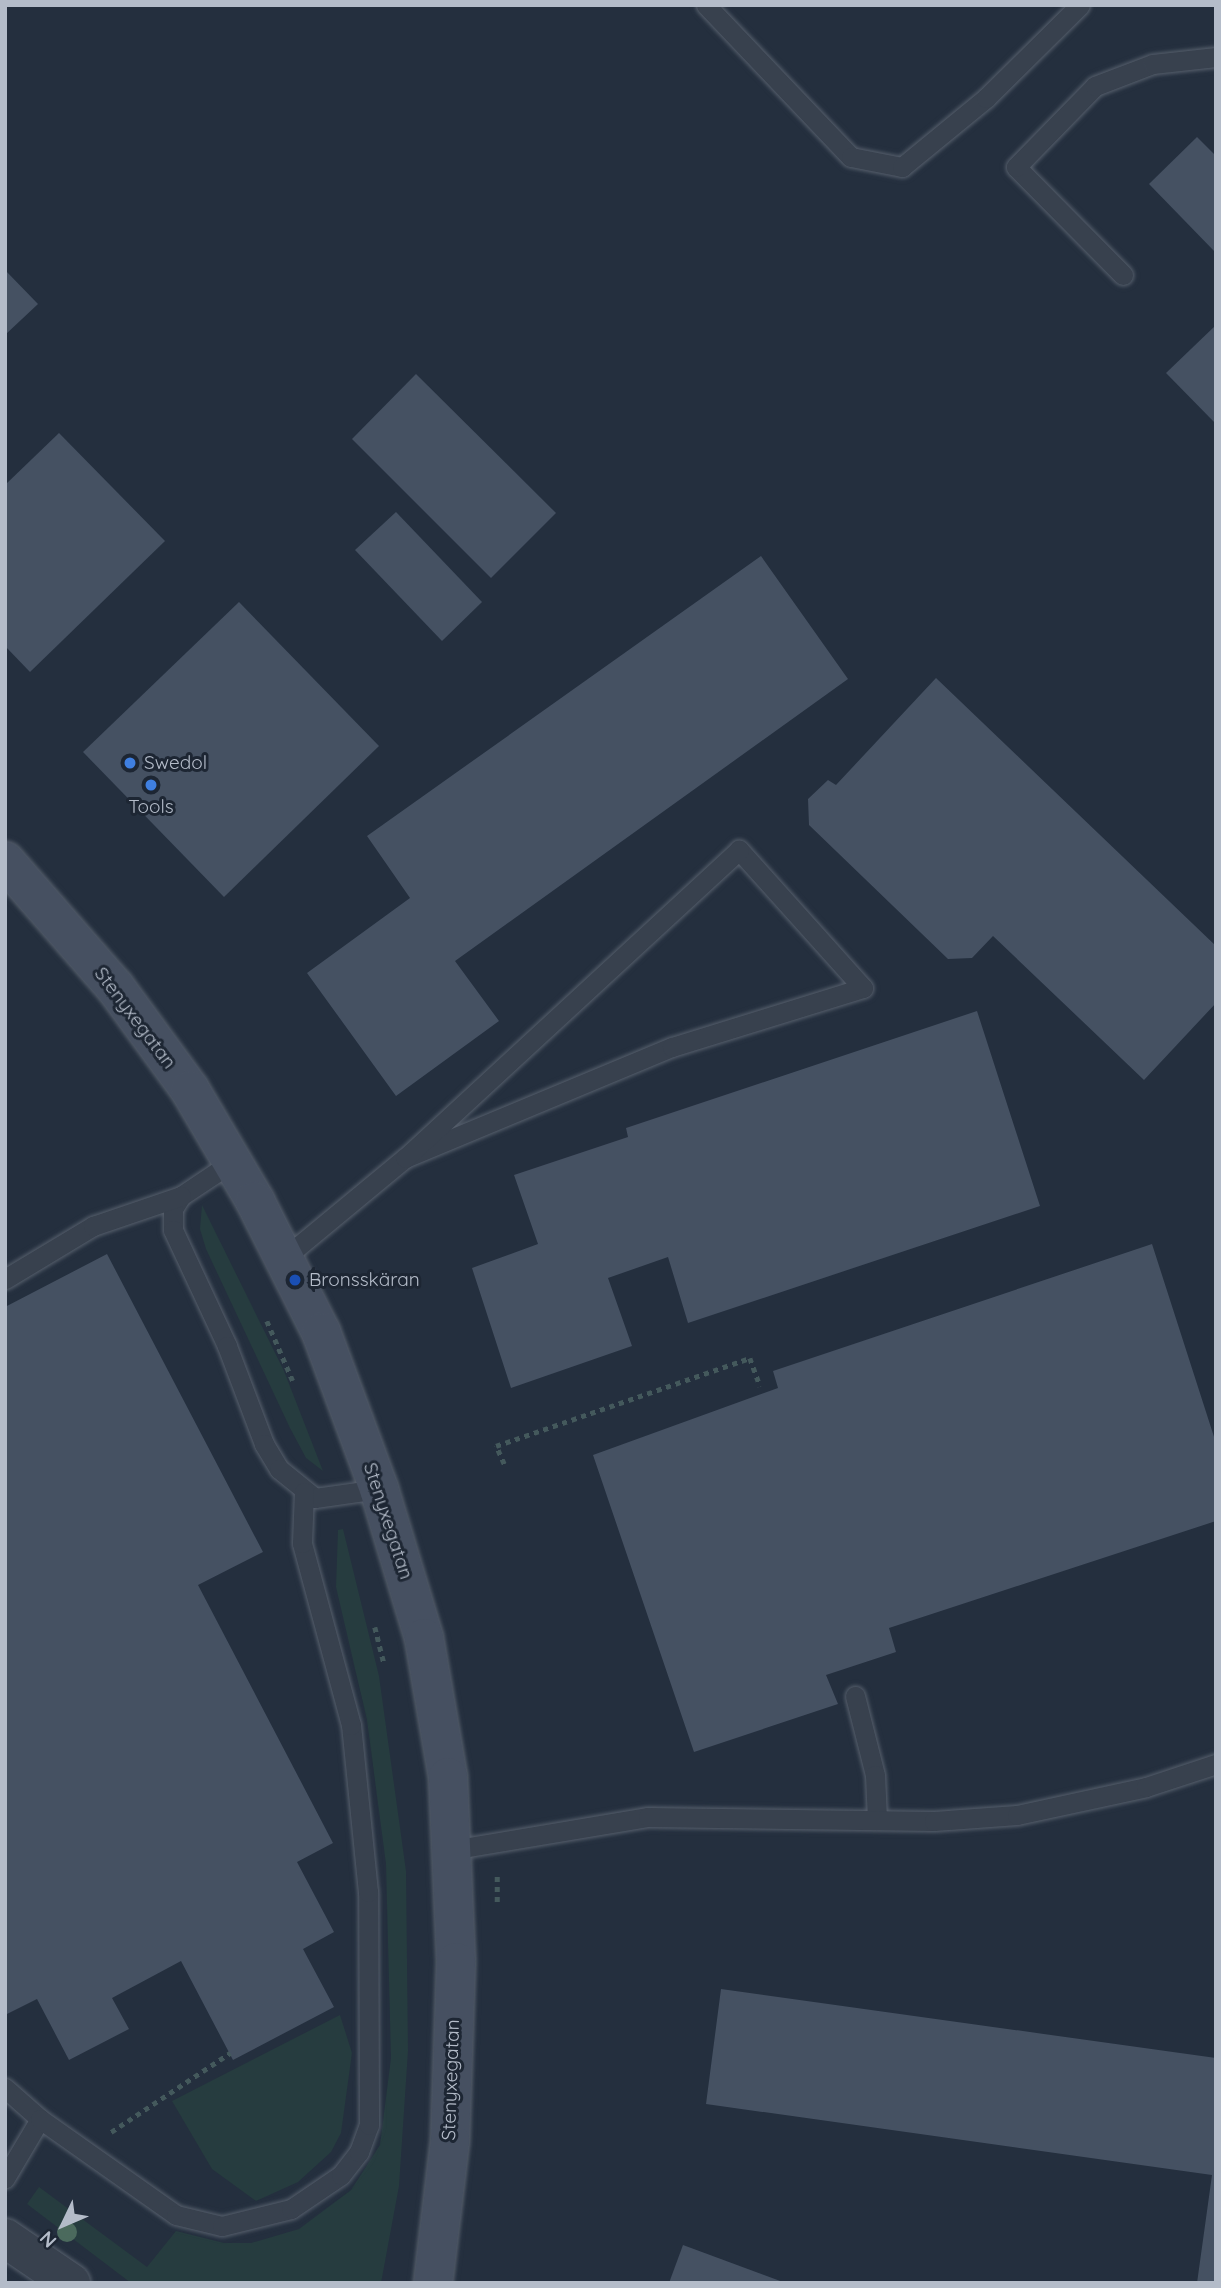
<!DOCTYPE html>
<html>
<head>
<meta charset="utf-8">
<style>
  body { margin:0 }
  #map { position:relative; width:1221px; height:2288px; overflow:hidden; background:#242f3e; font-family:Quicksand,sans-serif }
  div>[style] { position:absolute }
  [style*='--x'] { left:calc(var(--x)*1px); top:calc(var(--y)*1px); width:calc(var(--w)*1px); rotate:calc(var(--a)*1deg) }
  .green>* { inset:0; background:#263c3f }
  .building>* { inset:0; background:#455162 }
  .path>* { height:4.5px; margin-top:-2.25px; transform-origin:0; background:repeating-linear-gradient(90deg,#44595c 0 5px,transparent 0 10px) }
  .roads { filter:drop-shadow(0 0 2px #565f6c) drop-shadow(0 0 2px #565f6c) }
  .lane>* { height:19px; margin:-9.5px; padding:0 9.5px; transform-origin:9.5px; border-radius:9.5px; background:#38414e }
  .street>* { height:38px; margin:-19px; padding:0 19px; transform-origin:19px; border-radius:19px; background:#38414e }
  .secondary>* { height:38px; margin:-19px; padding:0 19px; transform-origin:19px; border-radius:19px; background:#465061 }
  .trees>* { width:20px; height:20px; margin:-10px; border-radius:50%; background:#4b6a5d }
  .dots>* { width:19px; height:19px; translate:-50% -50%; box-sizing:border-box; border:4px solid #1d2633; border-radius:50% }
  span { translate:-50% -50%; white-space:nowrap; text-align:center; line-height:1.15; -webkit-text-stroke:6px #1d2633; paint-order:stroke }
  .poi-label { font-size:19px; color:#b4bcc9 }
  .left { translate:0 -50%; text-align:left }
  .street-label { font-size:19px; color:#b4bcc9 }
  .frame { position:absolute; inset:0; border:7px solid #b4bcc9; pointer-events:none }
  .north { position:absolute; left:28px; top:2190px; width:70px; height:70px; -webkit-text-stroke:5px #1d2633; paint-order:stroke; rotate:226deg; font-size:19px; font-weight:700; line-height:28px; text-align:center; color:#b4bcc9 }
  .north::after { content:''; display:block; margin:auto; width:24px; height:32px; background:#b4bcc9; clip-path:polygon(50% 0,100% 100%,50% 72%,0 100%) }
</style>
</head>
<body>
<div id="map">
  <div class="green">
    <i style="clip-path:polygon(202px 1205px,284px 1371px,323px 1471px,306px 1458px,290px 1428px,206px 1249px,200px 1229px)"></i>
    <i style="clip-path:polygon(343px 1529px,379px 1676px,406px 1871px,408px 2051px,399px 2186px,381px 2283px,131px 2283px,27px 2204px,39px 2187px,147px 2267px,176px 2231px,224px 2243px,251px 2243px,299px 2229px,351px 2190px,380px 2145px,391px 2058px,386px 1864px,367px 1720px,336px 1587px,338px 1530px)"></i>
    <i style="clip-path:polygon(340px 2015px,352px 2053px,341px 2133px,331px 2152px,298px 2182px,256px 2201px,212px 2169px,172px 2101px)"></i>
  </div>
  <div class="building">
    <i style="clip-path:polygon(1197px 137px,1216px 156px,1216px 253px,1149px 184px)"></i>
    <i style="clip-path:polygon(5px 270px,38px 304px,5px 335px)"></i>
    <i style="clip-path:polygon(1216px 325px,1216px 424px,1166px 373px)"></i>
    <i style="clip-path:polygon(416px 374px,556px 513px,491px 578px,352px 439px)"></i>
    <i style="clip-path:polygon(59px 433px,165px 541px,30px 672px,5px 646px,5px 485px)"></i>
    <i style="clip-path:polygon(396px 512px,482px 602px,442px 641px,355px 550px)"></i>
    <i style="clip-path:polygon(761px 556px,848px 679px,455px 961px,499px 1021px,396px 1096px,307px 973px,410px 898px,367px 836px)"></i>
    <i style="clip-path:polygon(239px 602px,379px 746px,224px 897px,83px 752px)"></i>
    <i style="clip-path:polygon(936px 678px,1216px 946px,1216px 1003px,1144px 1080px,993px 936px,972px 958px,948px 959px,809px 825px,808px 799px,828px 780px,836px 785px)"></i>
    <i style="clip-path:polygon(977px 1011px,1040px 1206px,688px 1323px,668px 1257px,608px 1278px,632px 1346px,511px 1388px,472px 1268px,538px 1244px,514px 1175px,628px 1137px,626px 1128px)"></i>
    <i style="clip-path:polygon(1152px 1244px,1216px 1443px,1216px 1521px,889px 1628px,896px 1652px,826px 1675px,838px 1704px,694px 1752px,593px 1455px,778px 1388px,773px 1371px)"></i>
    <i style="clip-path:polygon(107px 1254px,263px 1552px,198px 1585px,333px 1843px,297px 1862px,334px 1932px,303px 1949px,334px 2007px,233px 2060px,181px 1961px,112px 1998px,129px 2029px,69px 2060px,37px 1999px,5px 2015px,5px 1307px)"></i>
    <i style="clip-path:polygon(721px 1989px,1216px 2058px,1216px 2283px,1197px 2283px,1212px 2175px,706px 2104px)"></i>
    <i style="clip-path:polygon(683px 2245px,783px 2282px,783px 2283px,669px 2283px)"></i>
  </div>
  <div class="path">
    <i style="--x:267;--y:1321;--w:65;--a:66.6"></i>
    <i style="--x:504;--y:1464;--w:20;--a:-114"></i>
    <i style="--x:496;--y:1446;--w:269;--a:-19.1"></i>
    <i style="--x:750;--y:1358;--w:30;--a:70"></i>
    <i style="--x:375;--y:1627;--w:37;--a:76"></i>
    <i style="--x:497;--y:1902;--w:30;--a:-90"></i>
    <i style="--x:111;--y:2132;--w:143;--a:-33.6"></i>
  </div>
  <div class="roads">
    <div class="lane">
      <i style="--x:706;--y:5;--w:210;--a:46.4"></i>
      <i style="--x:851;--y:157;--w:52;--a:11.1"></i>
      <i style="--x:902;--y:167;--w:109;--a:-39.4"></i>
      <i style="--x:986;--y:98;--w:132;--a:-44.7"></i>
      <i style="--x:1123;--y:275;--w:152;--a:-134.7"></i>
      <i style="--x:1016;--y:167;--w:113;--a:-45.7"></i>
      <i style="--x:1095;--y:86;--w:62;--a:-20.8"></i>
      <i style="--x:1153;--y:64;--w:63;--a:-6.3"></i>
      <i style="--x:232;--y:1162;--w:61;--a:146.3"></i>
      <i style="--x:181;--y:1196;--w:15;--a:122"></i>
      <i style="--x:173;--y:1209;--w:21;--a:90"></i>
      <i style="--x:173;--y:1230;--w:128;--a:65"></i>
      <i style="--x:227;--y:1346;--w:105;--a:69.3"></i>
      <i style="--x:264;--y:1444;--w:29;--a:59"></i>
      <i style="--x:279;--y:1469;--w:46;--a:38.9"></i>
      <i style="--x:315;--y:1498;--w:65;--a:-8"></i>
      <i style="--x:284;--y:1258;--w:157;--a:-39.6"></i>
      <i style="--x:405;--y:1158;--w:289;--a:-22.6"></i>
      <i style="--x:672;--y:1047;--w:200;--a:-17.2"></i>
      <i style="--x:863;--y:988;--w:186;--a:-131.9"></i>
      <i style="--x:739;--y:850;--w:454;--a:137.3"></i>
      <i style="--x:5;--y:1279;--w:103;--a:-31.1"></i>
      <i style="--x:93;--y:1226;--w:93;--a:-18.8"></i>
      <i style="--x:855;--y:1696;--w:81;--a:75.8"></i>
      <i style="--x:875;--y:1775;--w:44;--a:87.4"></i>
      <i style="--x:451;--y:1850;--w:200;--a:-9.5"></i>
      <i style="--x:648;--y:1817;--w:286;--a:0.8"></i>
      <i style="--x:934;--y:1821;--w:83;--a:-4.1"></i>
      <i style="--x:1017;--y:1815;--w:132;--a:-12.2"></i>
      <i style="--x:1146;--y:1787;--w:74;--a:-18.2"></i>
      <i style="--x:5;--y:2088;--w:47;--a:41.5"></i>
      <i style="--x:40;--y:2119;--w:69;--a:120.7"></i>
      <i style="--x:40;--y:2119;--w:166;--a:35.2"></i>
      <i style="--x:176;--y:2215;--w:47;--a:13.4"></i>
      <i style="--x:222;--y:2226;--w:71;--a:-13.8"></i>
      <i style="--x:291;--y:2209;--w:60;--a:-34.2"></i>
      <i style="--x:341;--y:2175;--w:29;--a:-52"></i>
      <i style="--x:359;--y:2152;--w:29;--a:-70"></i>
      <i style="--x:369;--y:2125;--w:233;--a:-90.2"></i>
      <i style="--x:368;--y:1892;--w:168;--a:-95.8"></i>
      <i style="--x:351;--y:1725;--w:188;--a:-105.1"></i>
      <i style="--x:302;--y:1543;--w:51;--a:-87.8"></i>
    </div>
    <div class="street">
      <i style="--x:5;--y:2238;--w:80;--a:34.3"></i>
    </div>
    <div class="secondary">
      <i style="--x:5;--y:861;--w:167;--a:48.9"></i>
      <i style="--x:115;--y:987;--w:127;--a:53.9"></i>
      <i style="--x:190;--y:1090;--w:129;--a:59.6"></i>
      <i style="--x:255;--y:1201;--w:147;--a:63.3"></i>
      <i style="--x:321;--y:1332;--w:167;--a:69.7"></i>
      <i style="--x:379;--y:1489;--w:156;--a:73.2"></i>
      <i style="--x:424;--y:1638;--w:141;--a:80.2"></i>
      <i style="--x:448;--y:1777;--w:185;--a:87.5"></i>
      <i style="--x:456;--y:1962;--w:179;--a:91.9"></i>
      <i style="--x:450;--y:2141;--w:143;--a:96.8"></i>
    </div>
  </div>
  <div class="trees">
    <i style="left:67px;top:2232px"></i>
  </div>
  <div class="dots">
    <i style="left:130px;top:763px;background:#3f7fe0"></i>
    <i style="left:151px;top:785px;background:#3f7fe0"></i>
    <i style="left:295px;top:1280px;background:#1a4fb4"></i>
  </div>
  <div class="poi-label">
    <span class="left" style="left:144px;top:763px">Swedol</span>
    <span style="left:151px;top:807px">Tools</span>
    <span class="left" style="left:309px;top:1280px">Bronsskäran</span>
  </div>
  <div class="street-label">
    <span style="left:135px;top:1018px;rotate:53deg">Stenyxegatan</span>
    <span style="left:388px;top:1521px;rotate:72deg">Stenyxegatan</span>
    <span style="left:451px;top:2080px;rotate:-88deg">Stenyxegatan</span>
  </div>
  <div class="frame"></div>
  <div class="north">N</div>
</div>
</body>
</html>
